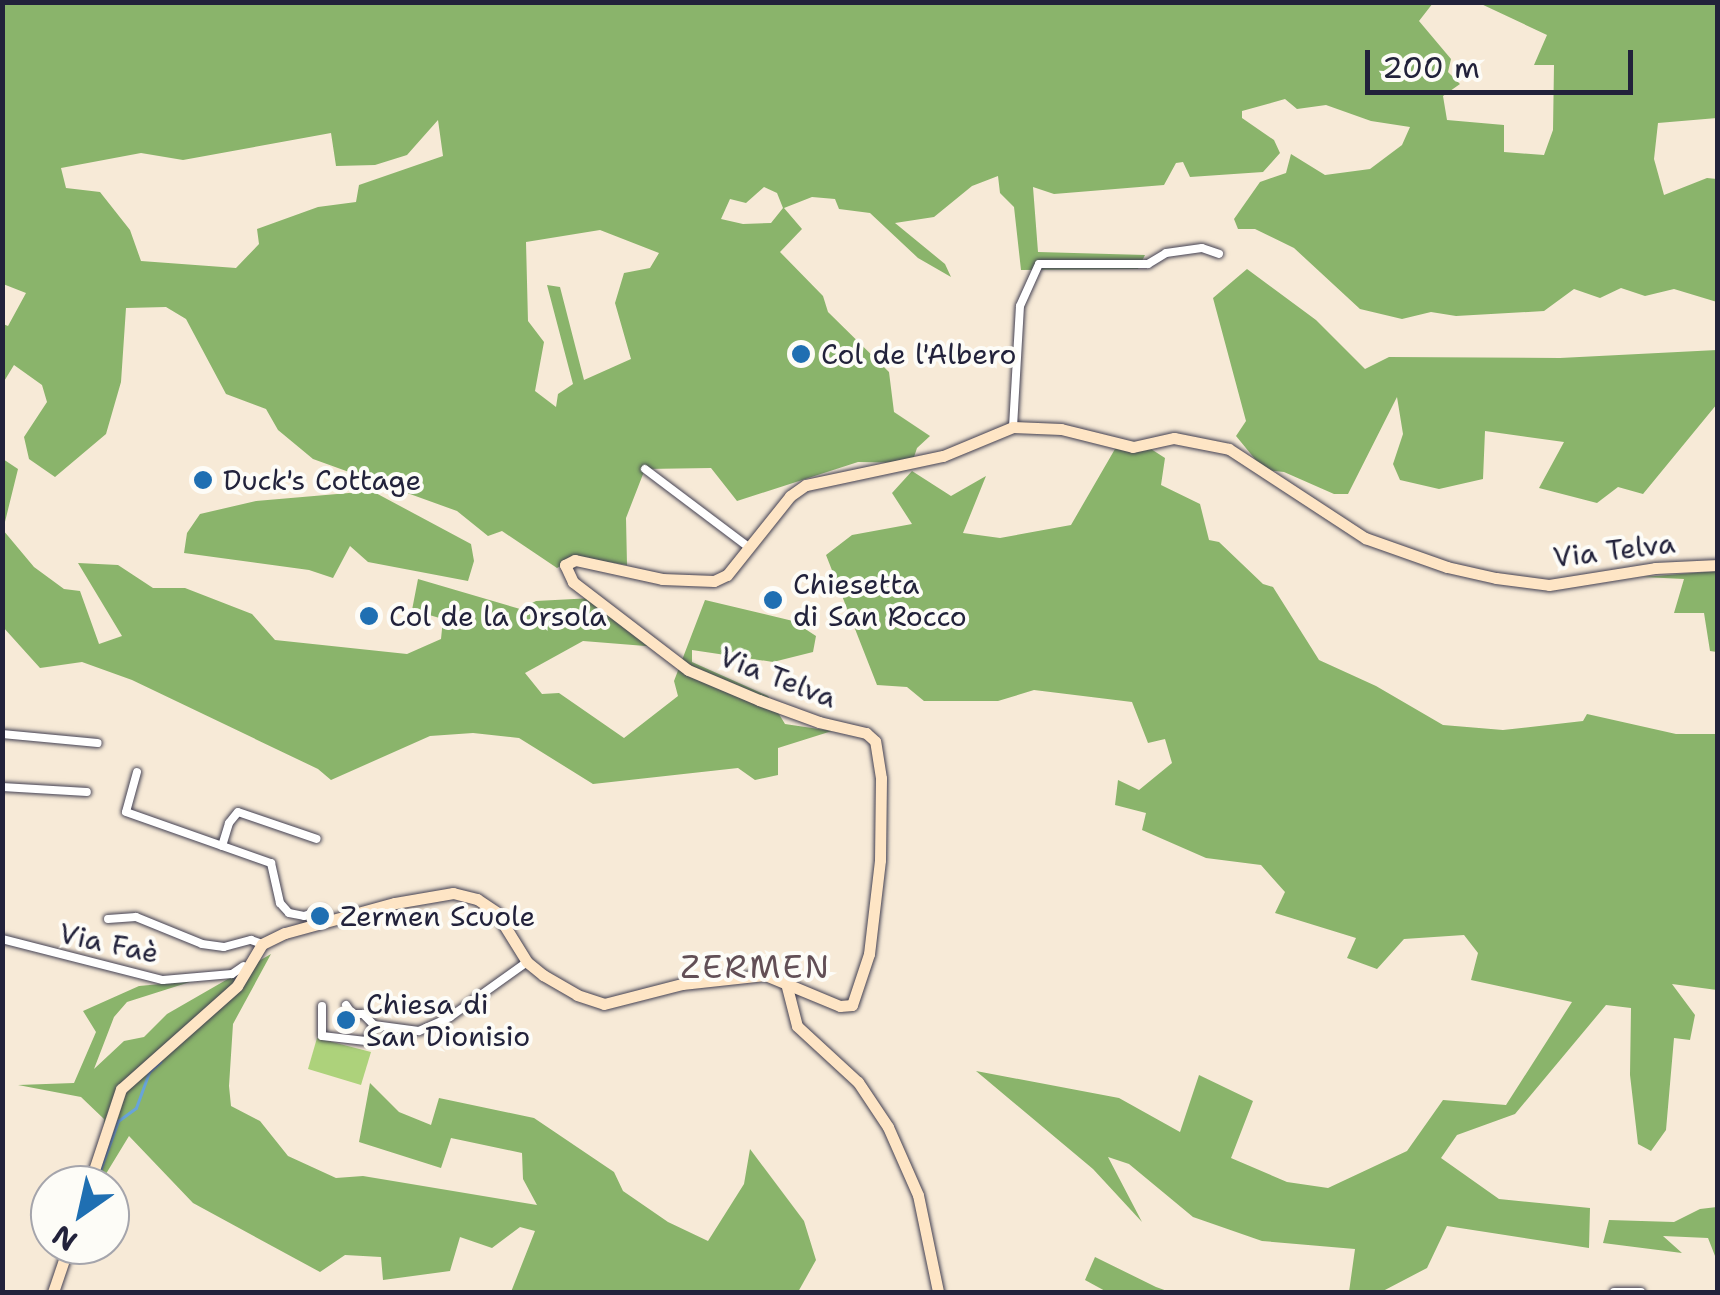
<!DOCTYPE html>
<html>
<head>
<meta charset="utf-8">
<style>
  body { margin:0 }
  #map { position:relative; width:1720px; height:1295px; overflow:hidden; background:#f7ead7; font-family:"Shantell Sans",sans-serif }
  div>[style] { position:absolute }
  [style*='--x'] { left:calc(var(--x)*1px); top:calc(var(--y)*1px); width:calc(var(--w)*1px); rotate:calc(var(--a)*1deg) }
  .green>* { inset:0; background:#add27b }
  .forest>* { inset:0; background:#8ab46b }
  .stream>* { height:2.5px; margin:-1.25px; padding:0 1.25px; transform-origin:1.25px; border-radius:1.25px; background:#68a4d9 }
  .roads { filter:drop-shadow(0 0 2px #424052) drop-shadow(0 0 2px #424052) }
  .street>* { height:8px; margin:-4px; padding:0 4px; transform-origin:4px; border-radius:4px; background:#fff }
  .secondary>* { height:11px; margin:-5.5px; padding:0 5.5px; transform-origin:5.5px; border-radius:5.5px; background:#fee5c5 }
  .dots>* { width:28px; height:28px; translate:-50% -50%; box-sizing:border-box; border:5px solid #fdfcf7; border-radius:50% }
  span { translate:-50% -50%; white-space:nowrap; text-align:center; line-height:1.15; -webkit-text-stroke:8px #fdfcf7; paint-order:stroke }
  .poi-label { font-size:28px; color:#22223b }
  .left { translate:0 -50%; text-align:left }
  .street-label { font-size:28px; color:#22223b }
  .quarter-label { font-size:32px; color:#624f56; letter-spacing:2.5px }
  .frame { position:absolute; inset:0; border:5px solid #22223b; pointer-events:none }
  .north { position:absolute; left:30px; top:1165px; width:100px; height:100px; box-sizing:border-box; background:#fdfcf7; border:2px solid #a5a5ac; border-radius:50%; rotate:214deg; font-size:28px; font-weight:700; line-height:40px; text-align:center; color:#22223b }
  .north::after { content:''; display:block; margin:auto; width:35px; height:45px; background:#1f6fb2; clip-path:polygon(50% 0,100% 100%,50% 72%,0 100%) }
  .scale { position:absolute; left:1365px; top:50px; width:268px; height:45px; box-sizing:border-box; border:5px solid #22223b; border-top:0; padding-left:12px; font-size:30px; line-height:35px; white-space:nowrap; color:#22223b; -webkit-text-stroke:8px #fdfcf7; paint-order:stroke }
</style>
</head>
<body>
<div id="map">
  <div class="green">
    <i style="clip-path:polygon(317px 1038px,371px 1052px,361px 1085px,308px 1069px)"></i>
  </div>
  <div class="forest">
    <i style="clip-path:polygon(evenodd,3px 3px,1433px 3px,1419px 21px,1451px 59px,1448px 72px,1460px 84px,1443px 96px,1447px 120px,1504px 125px,1504px 152px,1544px 155px,1553px 130px,1554px 65px,1534px 65px,1547px 35px,1479px 3px,1717px 3px,1717px 118px,1658px 123px,1654px 159px,1664px 195px,1707px 178px,1717px 179px,1717px 302px,1674px 289px,1645px 296px,1621px 288px,1600px 298px,1574px 289px,1544px 311px,1456px 316px,1431px 312px,1402px 319px,1360px 309px,1294px 248px,1255px 229px,1238px 229px,1234px 219px,1260px 182px,1286px 173px,1291px 154px,1325px 175px,1370px 169px,1402px 145px,1410px 127px,1371px 121px,1326px 105px,1297px 109px,1285px 99px,1242px 111px,1242px 118px,1274px 140px,1280px 153px,1263px 172px,1190px 177px,1183px 162px,1176px 163px,1164px 185px,1054px 194px,1033px 187px,1038px 252px,1145px 255px,1138px 269px,1021px 270px,1014px 207px,1000px 193px,998px 176px,972px 186px,934px 217px,895px 223px,945px 264px,951px 277px,918px 258px,870px 213px,839px 209px,835px 199px,812px 197px,784px 208px,802px 229px,780px 252px,823px 296px,828px 312px,889px 372px,894px 412px,930px 436px,917px 448px,912px 463px,858px 462px,737px 501px,711px 468px,645px 469px,626px 518px,627px 565px,577px 557px,557px 568px,502px 531px,488px 536px,457px 511px,313px 459px,278px 430px,266px 409px,226px 394px,186px 319px,166px 307px,126px 308px,121px 382px,106px 434px,55px 477px,29px 459px,24px 437px,47px 402px,42px 385px,14px 365px,3px 383px,3px 324px,8px 326px,26px 293px,3px 284px,3px 3px,438px 120px,443px 156px,359px 185px,356px 202px,318px 207px,257px 229px,259px 244px,236px 268px,141px 261px,130px 230px,100px 192px,66px 188px,61px 168px,141px 153px,183px 160px,331px 133px,336px 166px,375px 165px,407px 155px,438px 120px,3px 3px,764px 187px,777px 193px,783px 208px,771px 223px,743px 224px,721px 219px,730px 199px,746px 203px,764px 187px,3px 3px,600px 230px,659px 253px,650px 268px,624px 273px,615px 303px,631px 359px,584px 380px,560px 287px,547px 285px,573px 384px,558px 394px,556px 407px,535px 391px,544px 342px,528px 321px,526px 242px,600px 230px)"></i>
    <i style="clip-path:polygon(1247px 269px,1316px 320px,1365px 369px,1389px 357px,1560px 358px,1717px 350px,1717px 404px,1643px 494px,1618px 487px,1597px 503px,1539px 488px,1564px 442px,1485px 431px,1483px 479px,1439px 489px,1400px 480px,1393px 464px,1403px 434px,1397px 397px,1348px 494px,1334px 494px,1284px 472px,1264px 470px,1236px 436px,1246px 421px,1213px 298px)"></i>
    <i style="clip-path:polygon(1115px 449px,1151px 449px,1165px 458px,1161px 485px,1200px 504px,1209px 540px,1219px 542px,1263px 584px,1273px 587px,1319px 660px,1376px 686px,1443px 725px,1503px 730px,1583px 721px,1587px 714px,1676px 734px,1717px 734px,1717px 990px,1672px 984px,1695px 1015px,1690px 1040px,1674px 1038px,1666px 1130px,1651px 1151px,1638px 1144px,1630px 1075px,1631px 1008px,1606px 1005px,1515px 1114px,1457px 1135px,1441px 1158px,1499px 1199px,1590px 1208px,1589px 1248px,1447px 1226px,1427px 1268px,1383px 1291px,1349px 1292px,1355px 1249px,1262px 1241px,1193px 1217px,1129px 1164px,1108px 1157px,1142px 1222px,1093px 1169px,976px 1071px,1119px 1098px,1180px 1132px,1199px 1075px,1253px 1101px,1231px 1158px,1287px 1182px,1328px 1188px,1407px 1151px,1443px 1100px,1506px 1105px,1572px 1002px,1471px 980px,1478px 953px,1464px 935px,1404px 939px,1377px 969px,1347px 958px,1356px 938px,1275px 913px,1285px 892px,1261px 865px,1206px 858px,1142px 830px,1146px 813px,1115px 805px,1118px 780px,1139px 790px,1172px 763px,1165px 739px,1148px 743px,1132px 702px,1034px 690px,998px 701px,924px 701px,907px 687px,877px 685px,826px 555px,852px 535px,912px 524px,892px 493px,912px 471px,951px 496px,986px 476px,963px 533px,1000px 538px,1071px 525px)"></i>
    <i style="clip-path:polygon(3px 459px,18px 469px,3px 530px,34px 567px,64px 589px,80px 591px,99px 644px,122px 636px,78px 563px,118px 565px,153px 588px,185px 588px,252px 614px,275px 640px,407px 654px,441px 639px,443px 619px,412px 610px,418px 579px,520px 609px,536px 601px,593px 598px,658px 647px,583px 641px,525px 673px,542px 694px,559px 693px,624px 738px,678px 696px,674px 681px,705px 600px,793px 621px,816px 636px,813px 652px,773px 662px,692px 650px,692px 662px,768px 696px,785px 724px,832px 731px,778px 748px,778px 775px,755px 780px,738px 768px,593px 784px,519px 738px,473px 733px,430px 736px,331px 780px,318px 769px,132px 680px,82px 662px,40px 668px,3px 627px)"></i>
    <i style="clip-path:polygon(372px 491px,471px 544px,474px 561px,468px 581px,368px 562px,350px 546px,333px 578px,309px 570px,184px 553px,187px 533px,200px 514px,256px 501px)"></i>
    <i style="clip-path:polygon(1717px 571px,1718px 571px,1717px 652px,1710px 651px,1704px 613px,1674px 613px,1684px 579px,1643px 577px)"></i>
    <i style="clip-path:polygon(271px 954px,233px 1024px,229px 1086px,231px 1106px,260px 1121px,288px 1156px,336px 1178px,363px 1176px,537px 1205px,523px 1179px,522px 1153px,451px 1138px,441px 1168px,359px 1142px,370px 1083px,399px 1112px,431px 1125px,439px 1098px,534px 1118px,614px 1172px,623px 1191px,668px 1222px,708px 1241px,744px 1184px,750px 1149px,804px 1221px,816px 1260px,798px 1292px,511px 1292px,535px 1231px,520px 1227px,492px 1248px,460px 1237px,450px 1271px,383px 1280px,381px 1257px,345px 1255px,320px 1272px,193px 1203px,129px 1136px,101px 1182px,104px 1119px,81px 1097px,18px 1085px,74px 1083px,96px 1032px,83px 1011px,139px 986px,193px 981px,127px 1002px,114px 1017px,94px 1069px,124px 1041px,144px 1037px,167px 1014px)"></i>
    <i style="clip-path:polygon(1717px 1207px,1717px 1261px,1708px 1238px,1663px 1236px,1682px 1253px,1603px 1243px,1609px 1220px,1674px 1222px,1700px 1209px)"></i>
    <i style="clip-path:polygon(1095px 1257px,1156px 1287px,1170px 1292px,1107px 1292px,1085px 1280px)"></i>
  </div>
  <div class="stream">
    <i style="--x:95;--y:1184;--w:67;--a:-69.9"></i>
    <i style="--x:118;--y:1121;--w:22;--a:-36"></i>
    <i style="--x:136;--y:1108;--w:38;--a:-70"></i>
    <i style="--x:149;--y:1072;--w:15;--a:-42"></i>
  </div>
  <div class="roads">
    <div class="street">
      <i style="--x:1013;--y:427;--w:121;--a:-86.7"></i>
      <i style="--x:1020;--y:306;--w:46;--a:-65.7"></i>
      <i style="--x:1039;--y:264;--w:109;--a:0"></i>
      <i style="--x:1148;--y:264;--w:21;--a:-31"></i>
      <i style="--x:1166;--y:253;--w:36;--a:-8"></i>
      <i style="--x:1202;--y:248;--w:18;--a:19"></i>
      <i style="--x:645;--y:469;--w:128;--a:37"></i>
      <i style="--x:2;--y:734;--w:96;--a:5.4"></i>
      <i style="--x:137;--y:772;--w:41;--a:105.4"></i>
      <i style="--x:126;--y:812;--w:154;--a:19.4"></i>
      <i style="--x:271;--y:863;--w:41;--a:77.3"></i>
      <i style="--x:280;--y:903;--w:13;--a:48"></i>
      <i style="--x:289;--y:913;--w:15;--a:11"></i>
      <i style="--x:304;--y:916;--w:19;--a:-18"></i>
      <i style="--x:322;--y:910;--w:13;--a:45"></i>
      <i style="--x:2;--y:787;--w:85;--a:3.4"></i>
      <i style="--x:222;--y:846;--w:24;--a:-73"></i>
      <i style="--x:229;--y:823;--w:14;--a:-51"></i>
      <i style="--x:238;--y:812;--w:83;--a:18.9"></i>
      <i style="--x:108;--y:919;--w:28;--a:-4"></i>
      <i style="--x:136;--y:917;--w:71;--a:22.2"></i>
      <i style="--x:202;--y:944;--w:22;--a:8"></i>
      <i style="--x:224;--y:947;--w:28;--a:-15"></i>
      <i style="--x:251;--y:940;--w:12;--a:20"></i>
      <i style="--x:2;--y:939;--w:166;--a:14.3"></i>
      <i style="--x:163;--y:980;--w:69;--a:-5"></i>
      <i style="--x:232;--y:974;--w:14;--a:-34"></i>
      <i style="--x:346;--y:1005;--w:11;--a:56"></i>
      <i style="--x:352;--y:1014;--w:11;--a:0"></i>
      <i style="--x:363;--y:1014;--w:16;--a:45"></i>
      <i style="--x:374;--y:1025;--w:45;--a:7.6"></i>
      <i style="--x:419;--y:1031;--w:34;--a:-24"></i>
      <i style="--x:450;--y:1017;--w:95;--a:-35.5"></i>
      <i style="--x:322;--y:1006;--w:30;--a:90"></i>
      <i style="--x:322;--y:1036;--w:44;--a:6.5"></i>
      <i style="--x:366;--y:1041;--w:18;--a:-63"></i>
      <i style="--x:1614;--y:1292;--w:27;--a:0"></i>
    </div>
    <div class="secondary">
      <i style="--x:787;--y:987;--w:40;--a:75.6"></i>
      <i style="--x:797;--y:1026;--w:83;--a:42.6"></i>
      <i style="--x:858;--y:1082;--w:54;--a:56.3"></i>
      <i style="--x:888;--y:1127;--w:74;--a:66.2"></i>
      <i style="--x:918;--y:1195;--w:99;--a:78.3"></i>
      <i style="--x:89;--y:1185;--w:101;--a:-71.6"></i>
      <i style="--x:121;--y:1089;--w:155;--a:-41.6"></i>
      <i style="--x:237;--y:986;--w:49;--a:-59.2"></i>
      <i style="--x:262;--y:944;--w:25;--a:-26"></i>
      <i style="--x:285;--y:933;--w:114;--a:-15.3"></i>
      <i style="--x:395;--y:903;--w:59;--a:-9.8"></i>
      <i style="--x:453;--y:893;--w:25;--a:14"></i>
      <i style="--x:477;--y:899;--w:23;--a:34"></i>
      <i style="--x:496;--y:912;--w:59;--a:58.2"></i>
      <i style="--x:527;--y:962;--w:21;--a:39"></i>
      <i style="--x:543;--y:975;--w:39;--a:30"></i>
      <i style="--x:577;--y:995;--w:28;--a:18"></i>
      <i style="--x:604;--y:1004;--w:81;--a:-14.4"></i>
      <i style="--x:682;--y:984;--w:83;--a:-6.2"></i>
      <i style="--x:765;--y:975;--w:81;--a:22.5"></i>
      <i style="--x:840;--y:1006;--w:12;--a:-5"></i>
      <i style="--x:852;--y:1005;--w:54;--a:-71.6"></i>
      <i style="--x:869;--y:954;--w:95;--a:-83.3"></i>
      <i style="--x:880;--y:860;--w:82;--a:-89.3"></i>
      <i style="--x:881;--y:778;--w:37;--a:-99"></i>
      <i style="--x:875;--y:741;--w:12;--a:-138"></i>
      <i style="--x:866;--y:733;--w:48;--a:-166.8"></i>
      <i style="--x:819;--y:722;--w:64;--a:-159.9"></i>
      <i style="--x:759;--y:700;--w:77;--a:-157.1"></i>
      <i style="--x:688;--y:670;--w:145;--a:-142.6"></i>
      <i style="--x:573;--y:582;--w:19;--a:-115"></i>
      <i style="--x:565;--y:565;--w:11;--a:-27"></i>
      <i style="--x:575;--y:560;--w:89;--a:12.3"></i>
      <i style="--x:662;--y:579;--w:52;--a:2.2"></i>
      <i style="--x:714;--y:581;--w:14;--a:-25"></i>
      <i style="--x:727;--y:575;--w:101;--a:-51.4"></i>
      <i style="--x:790;--y:496;--w:19;--a:-35"></i>
      <i style="--x:806;--y:485;--w:140;--a:-12"></i>
      <i style="--x:943;--y:456;--w:76;--a:-22.5"></i>
      <i style="--x:1013;--y:427;--w:48;--a:2.4"></i>
      <i style="--x:1061;--y:429;--w:74;--a:14"></i>
      <i style="--x:1133;--y:447;--w:42;--a:-12.4"></i>
      <i style="--x:1174;--y:438;--w:56;--a:11.3"></i>
      <i style="--x:1229;--y:449;--w:163;--a:33.2"></i>
      <i style="--x:1365;--y:538;--w:87;--a:19.5"></i>
      <i style="--x:1447;--y:567;--w:50;--a:12.7"></i>
      <i style="--x:1496;--y:578;--w:53;--a:7.5"></i>
      <i style="--x:1549;--y:585;--w:107;--a:-9.1"></i>
      <i style="--x:1655;--y:568;--w:63;--a:-2.7"></i>
      <i style="--x:53;--y:1292;--w:50;--a:-71.2"></i>
    </div>
  </div>
  <div class="dots">
    <i style="left:801px;top:354px;background:#1f6fb2"></i>
    <i style="left:203px;top:480px;background:#1f6fb2"></i>
    <i style="left:773px;top:600px;background:#1f6fb2"></i>
    <i style="left:369px;top:616px;background:#1f6fb2"></i>
    <i style="left:320px;top:916px;background:#1f6fb2"></i>
    <i style="left:346px;top:1020px;background:#1f6fb2"></i>
  </div>
  <div class="poi-label">
    <span class="left" style="left:821px;top:354px">Col de l'Albero</span>
    <span class="left" style="left:223px;top:480px">Duck's Cottage</span>
    <span class="left" style="left:793px;top:600px">Chiesetta<br>di San Rocco</span>
    <span class="left" style="left:389px;top:616px">Col de la Orsola</span>
    <span class="left" style="left:340px;top:916px">Zermen Scuole</span>
    <span class="left" style="left:366px;top:1020px">Chiesa di<br>San Dionisio</span>
  </div>
  <div class="street-label">
    <span style="left:1614px;top:550px;rotate:-7deg">Via Telva</span>
    <span style="left:778px;top:677px;rotate:21deg">Via Telva</span>
    <span style="left:109px;top:943px;rotate:12deg">Via Faè</span>
  </div>
  <div class="quarter-label">
    <span style="left:756px;top:967px">ZERMEN</span>
  </div>
  <div class="frame"></div>
  <div class="north">N</div>
  <div class="scale">200 m</div>
</div>
</body>
</html>
